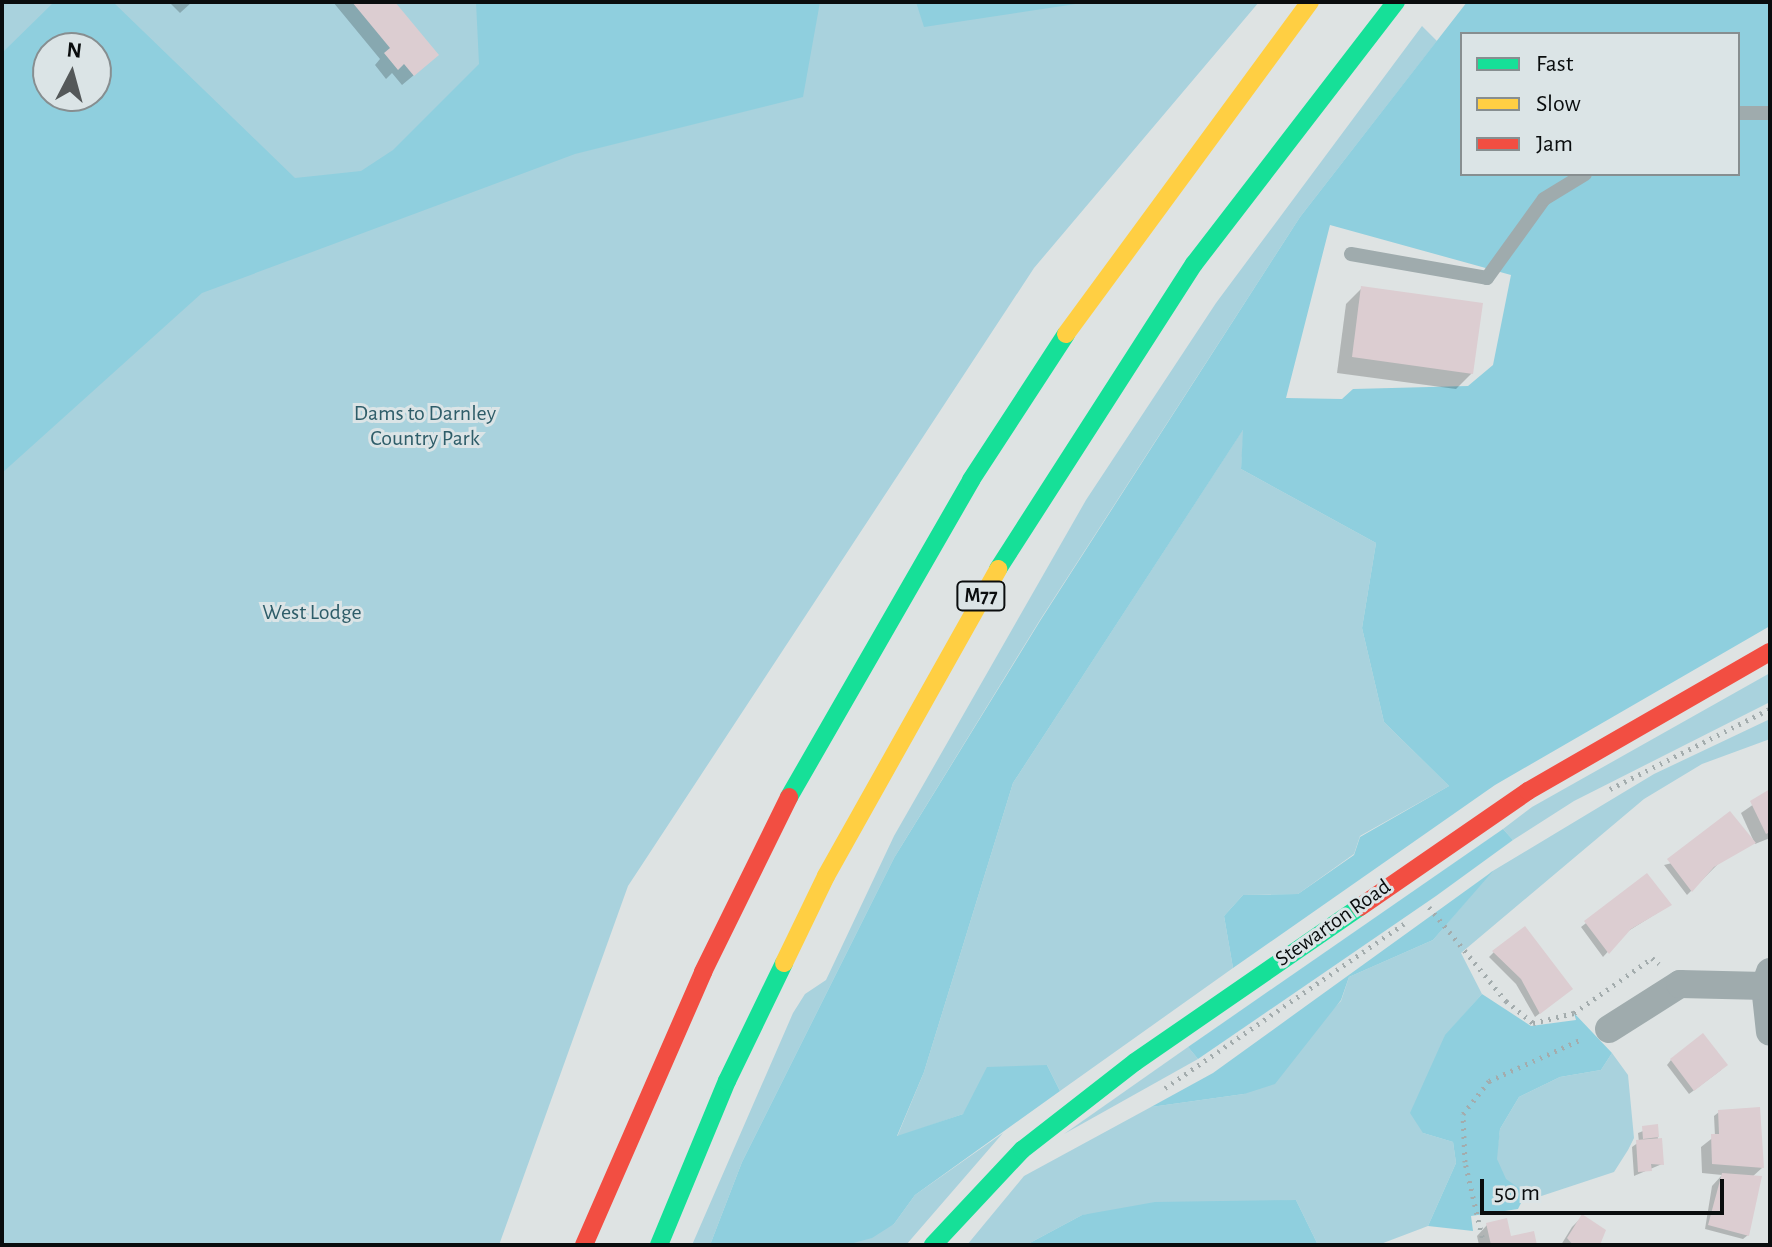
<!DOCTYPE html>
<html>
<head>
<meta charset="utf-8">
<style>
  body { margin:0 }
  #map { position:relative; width:1772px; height:1247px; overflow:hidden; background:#dee3e3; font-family:"Alegreya Sans",sans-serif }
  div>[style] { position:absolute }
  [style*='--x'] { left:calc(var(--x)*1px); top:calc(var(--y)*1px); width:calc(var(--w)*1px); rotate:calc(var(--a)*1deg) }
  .green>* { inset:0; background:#a9d2dd }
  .forest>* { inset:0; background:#8fcfde }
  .shadow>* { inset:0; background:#0003 }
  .building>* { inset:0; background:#dccdd1 }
  .path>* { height:5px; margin-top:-2.5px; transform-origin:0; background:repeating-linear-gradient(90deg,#a3acad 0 2px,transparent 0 8px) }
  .lane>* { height:14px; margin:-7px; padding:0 7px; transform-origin:7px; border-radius:7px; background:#9fabad }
  .street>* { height:28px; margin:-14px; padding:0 14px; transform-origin:14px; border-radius:14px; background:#9fabad }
  .fast>* { height:18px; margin:-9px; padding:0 9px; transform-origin:9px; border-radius:9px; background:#16e098 }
  .slow>* { height:18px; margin:-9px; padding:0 9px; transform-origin:9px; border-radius:9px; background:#ffcf43 }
  .jam>* { height:18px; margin:-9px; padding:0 9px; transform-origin:9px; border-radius:9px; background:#f24e42 }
  span { translate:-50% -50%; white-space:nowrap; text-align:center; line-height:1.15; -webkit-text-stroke:6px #dbe4e6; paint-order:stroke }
  .shield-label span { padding:2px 6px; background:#dbe4e6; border:2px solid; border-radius:6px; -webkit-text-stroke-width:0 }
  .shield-label { font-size:20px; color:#0a0d0e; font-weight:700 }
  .park-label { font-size:22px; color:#2e5d69 }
  .street-label { font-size:22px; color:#0a0d0e }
  .frame { position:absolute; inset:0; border:4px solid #0a0d0e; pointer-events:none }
  .legend { position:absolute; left:1460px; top:32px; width:280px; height:144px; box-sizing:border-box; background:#dbe4e6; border:2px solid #878e90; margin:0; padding:10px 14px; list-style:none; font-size:24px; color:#0a0d0e }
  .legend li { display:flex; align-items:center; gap:16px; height:40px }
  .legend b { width:40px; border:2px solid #878e90 }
  .north { position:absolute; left:32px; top:32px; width:80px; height:80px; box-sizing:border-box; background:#dbe4e6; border:2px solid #878e90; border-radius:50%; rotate:6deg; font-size:22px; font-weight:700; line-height:32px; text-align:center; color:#0a0d0e }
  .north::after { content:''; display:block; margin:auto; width:28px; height:36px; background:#545859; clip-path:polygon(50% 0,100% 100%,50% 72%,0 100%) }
  .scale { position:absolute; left:1480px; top:1179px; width:244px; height:36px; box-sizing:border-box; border:4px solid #0a0d0e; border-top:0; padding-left:10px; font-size:24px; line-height:28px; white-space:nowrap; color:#0a0d0e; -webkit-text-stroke:6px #dbe4e6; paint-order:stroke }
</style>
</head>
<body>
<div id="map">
  <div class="green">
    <i style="clip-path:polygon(evenodd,2px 2px,1259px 2px,1034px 268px,628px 886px,499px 1245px,2px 1245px,2px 2px,48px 48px,96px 48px,96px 96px,48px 96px,48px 48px)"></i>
    <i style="clip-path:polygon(1422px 26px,1437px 41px,1300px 217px,1040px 620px,894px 858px,742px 1162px,710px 1245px,692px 1245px,793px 1013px,805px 994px,826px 980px,894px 836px,1086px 500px,1216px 303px)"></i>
    <i style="clip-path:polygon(1244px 428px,1241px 469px,1376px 543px,1362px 628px,1384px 722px,1449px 786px,1360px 836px,1354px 854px,1298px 894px,1243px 895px,1224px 916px,1233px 968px,1060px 1091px,1047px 1065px,963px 1114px,897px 1137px,924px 1072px,1013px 783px)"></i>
    <i style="clip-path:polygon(1770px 673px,1770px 702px,1574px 801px,1513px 840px,1503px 829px,1532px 807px)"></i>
    <i style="clip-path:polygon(1770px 719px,1770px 739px,1702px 764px,1644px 799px,1461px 953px,1482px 994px,1445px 1036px,1423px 1133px,1453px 1142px,1456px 1163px,1428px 1226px,1378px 1245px,1318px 1245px,1296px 1200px,1082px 1215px,1026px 1245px,967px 1245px,1024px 1176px,1151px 1107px,1244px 1094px,1341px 1001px,1349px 977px,1433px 940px,1491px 872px,1654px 774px)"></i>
    <i style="clip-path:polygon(1188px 1047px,1198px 1059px,1064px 1134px)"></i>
    <i style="clip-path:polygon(1612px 1053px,1628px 1075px,1634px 1138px,1628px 1150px,1614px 1172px,1523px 1202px,1525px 1193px,1505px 1179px,1496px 1159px,1500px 1129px,1519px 1097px,1560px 1077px,1601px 1070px)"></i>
    <i style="clip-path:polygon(1003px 1133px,906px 1245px,846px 1245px,894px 1224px,915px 1195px)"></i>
  </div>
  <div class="forest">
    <i style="clip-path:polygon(evenodd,54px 2px,113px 2px,295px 178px,361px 171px,393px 150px,479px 64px,476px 2px,820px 2px,803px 97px,575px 154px,202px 293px,2px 473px,2px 53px,54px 2px,48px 48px,96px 48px,96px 96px,48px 96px,48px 48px)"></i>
    <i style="clip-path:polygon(916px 2px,1089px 2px,924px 27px)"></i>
    <i style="clip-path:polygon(evenodd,1467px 2px,1770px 2px,1770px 626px,1495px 785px,1233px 968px,1224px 916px,1243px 895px,1298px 894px,1354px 855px,1360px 837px,1449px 786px,1384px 722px,1362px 628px,1376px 543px,1241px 469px,1243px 430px,1013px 783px,924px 1072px,897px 1136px,963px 1114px,987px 1067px,1047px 1065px,1060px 1091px,915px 1195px,894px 1224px,872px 1238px,846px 1245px,710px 1245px,742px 1162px,894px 858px,1040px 621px,1300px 217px,1467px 2px,1462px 34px,1738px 34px,1738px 174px,1462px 174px,1462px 34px,1467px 2px,1330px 225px,1511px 275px,1493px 365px,1468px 386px,1353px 389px,1342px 399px,1286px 398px,1330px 225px)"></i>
    <i style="clip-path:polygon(1503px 829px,1513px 840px,1436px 896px,1198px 1059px,1188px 1047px)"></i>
    <i style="clip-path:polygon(1493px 871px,1433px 940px,1349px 977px,1341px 1000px,1275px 1084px,1244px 1094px,1151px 1107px,1213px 1073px)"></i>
    <i style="clip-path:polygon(1482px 994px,1531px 1026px,1576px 1020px,1574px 1013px,1612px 1053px,1601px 1070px,1560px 1077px,1519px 1097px,1500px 1129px,1497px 1159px,1506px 1179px,1526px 1193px,1518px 1209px,1471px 1216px,1473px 1231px,1428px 1226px,1456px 1163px,1453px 1142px,1423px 1133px,1410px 1113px,1445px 1035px)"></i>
    <i style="clip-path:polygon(1296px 1200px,1318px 1245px,1026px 1245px,1082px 1215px,1155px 1202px)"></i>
  </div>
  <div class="shadow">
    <i style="clip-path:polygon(169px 2px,192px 2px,180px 13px)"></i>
    <i style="clip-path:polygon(333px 2px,392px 2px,426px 65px,402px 85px,392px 73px,386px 79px,375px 65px,380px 59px)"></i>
    <i style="clip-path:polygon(1362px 288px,1472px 373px,1456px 389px,1337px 373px,1346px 304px)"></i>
    <i style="clip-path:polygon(1770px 793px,1770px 838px,1755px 844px,1741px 813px)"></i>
    <i style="clip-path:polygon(1753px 843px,1720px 862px,1687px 895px,1664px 865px)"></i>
    <i style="clip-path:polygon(1647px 876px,1670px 905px,1625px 933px,1603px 957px,1581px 927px)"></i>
    <i style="clip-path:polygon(1494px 952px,1566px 993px,1535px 1017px,1516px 984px,1489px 957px)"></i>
    <i style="clip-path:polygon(1671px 1060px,1721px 1070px,1689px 1094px,1667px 1065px)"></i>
    <i style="clip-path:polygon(1719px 1112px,1762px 1168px,1752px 1177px,1748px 1235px,1743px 1239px,1705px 1229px,1712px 1186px,1722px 1175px,1702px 1173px,1701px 1147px,1715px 1136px,1714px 1116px)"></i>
    <i style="clip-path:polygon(1656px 1126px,1662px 1164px,1634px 1176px,1632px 1147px,1639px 1142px,1638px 1133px)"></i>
    <i style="clip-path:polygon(1582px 1217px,1597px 1245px,1561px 1245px,1572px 1227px)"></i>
    <i style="clip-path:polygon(1487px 1225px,1510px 1239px,1535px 1245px,1479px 1245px,1477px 1236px)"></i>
  </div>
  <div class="building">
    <i style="clip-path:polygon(352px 2px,395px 2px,439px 55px,414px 76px,404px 64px,398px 70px,384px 53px,390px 48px)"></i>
    <i style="clip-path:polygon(1361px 286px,1483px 303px,1473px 374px,1352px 357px)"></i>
    <i style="clip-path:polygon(1770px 789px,1770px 832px,1766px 834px,1750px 801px)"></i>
    <i style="clip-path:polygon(1730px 811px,1756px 843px,1714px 867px,1692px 892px,1667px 859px)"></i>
    <i style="clip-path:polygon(1647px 873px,1672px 905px,1631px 929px,1609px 954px,1584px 921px)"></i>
    <i style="clip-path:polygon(1525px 926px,1573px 989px,1540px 1014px,1521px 979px,1492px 951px)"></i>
    <i style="clip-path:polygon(1703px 1033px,1728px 1065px,1694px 1091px,1670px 1059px)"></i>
    <i style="clip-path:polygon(1760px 1107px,1764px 1168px,1712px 1164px,1711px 1134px,1719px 1134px,1718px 1110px)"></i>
    <i style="clip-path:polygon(1658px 1124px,1659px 1137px,1643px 1139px,1642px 1126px)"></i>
    <i style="clip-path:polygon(1662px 1138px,1664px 1165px,1651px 1164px,1652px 1171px,1638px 1172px,1636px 1140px)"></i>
    <i style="clip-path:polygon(1722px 1173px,1762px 1176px,1749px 1236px,1708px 1225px)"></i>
    <i style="clip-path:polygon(1582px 1214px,1606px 1230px,1600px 1245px,1573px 1245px,1567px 1238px)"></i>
    <i style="clip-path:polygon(1507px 1218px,1511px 1236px,1534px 1231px,1537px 1245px,1491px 1245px,1486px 1223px)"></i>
  </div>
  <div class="path">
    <i style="--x:1610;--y:789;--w:179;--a:-26.6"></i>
    <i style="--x:1429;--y:907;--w:122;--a:50.7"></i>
    <i style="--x:1506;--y:1001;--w:35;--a:39"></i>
    <i style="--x:1533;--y:1023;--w:42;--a:-13.7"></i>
    <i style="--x:1574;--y:1013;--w:95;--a:-35.2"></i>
    <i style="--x:1652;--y:958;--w:9;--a:41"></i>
    <i style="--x:1165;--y:1088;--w:290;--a:-34.5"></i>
    <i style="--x:1484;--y:1245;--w:85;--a:-102.9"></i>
    <i style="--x:1465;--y:1162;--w:48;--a:-92.4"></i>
    <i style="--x:1463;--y:1114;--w:42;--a:-51.8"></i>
    <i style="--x:1489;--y:1081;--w:102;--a:-24.3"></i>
  </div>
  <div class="lane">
    <i style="--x:1738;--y:113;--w:32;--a:0"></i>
    <i style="--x:1351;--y:254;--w:138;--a:10"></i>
    <i style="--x:1487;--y:278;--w:97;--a:-54.2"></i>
    <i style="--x:1544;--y:199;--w:48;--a:-31.4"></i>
  </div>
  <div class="street">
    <i style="--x:1770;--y:972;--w:15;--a:110"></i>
    <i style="--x:1765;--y:986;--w:46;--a:83.8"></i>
    <i style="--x:1609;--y:1029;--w:84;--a:-32.4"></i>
    <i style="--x:1680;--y:984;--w:85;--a:1.3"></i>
  </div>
  <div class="fast">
    <i style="--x:998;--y:569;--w:363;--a:-57.3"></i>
    <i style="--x:1194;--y:264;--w:331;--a:-52.4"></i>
    <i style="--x:789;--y:797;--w:366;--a:-60.1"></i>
    <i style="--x:971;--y:480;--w:174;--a:-56.9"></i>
    <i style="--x:659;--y:1245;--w:178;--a:-67.5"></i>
    <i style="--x:727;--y:1081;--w:131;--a:-64.2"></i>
    <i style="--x:933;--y:1245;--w:130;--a:-46.9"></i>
    <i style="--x:1022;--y:1150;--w:143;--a:-37.9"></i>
    <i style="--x:1135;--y:1062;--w:273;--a:-34.6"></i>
  </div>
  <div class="slow">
    <i style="--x:1066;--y:334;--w:412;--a:-53.7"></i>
    <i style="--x:784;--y:963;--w:97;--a:-64.2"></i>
    <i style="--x:826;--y:876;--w:352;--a:-60.7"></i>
  </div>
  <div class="jam">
    <i style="--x:1360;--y:907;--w:204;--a:-34.6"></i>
    <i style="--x:1528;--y:791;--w:279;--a:-29.9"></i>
    <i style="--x:584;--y:1245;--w:298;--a:-66.4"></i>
    <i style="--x:703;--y:972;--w:195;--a:-63.8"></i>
  </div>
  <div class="shield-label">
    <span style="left:981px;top:596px">M77</span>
  </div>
  <div class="park-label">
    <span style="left:425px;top:426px">Dams to Darnley<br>Country Park</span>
    <span style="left:312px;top:613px">West Lodge</span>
  </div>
  <div class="street-label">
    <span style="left:1333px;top:923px;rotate:-35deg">Stewarton Road</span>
  </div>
  <div class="frame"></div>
  <ul class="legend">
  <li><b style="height:10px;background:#16e098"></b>Fast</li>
  <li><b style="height:10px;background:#ffcf43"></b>Slow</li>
  <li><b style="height:10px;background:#f24e42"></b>Jam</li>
  </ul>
  <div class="north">N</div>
  <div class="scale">50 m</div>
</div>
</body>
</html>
